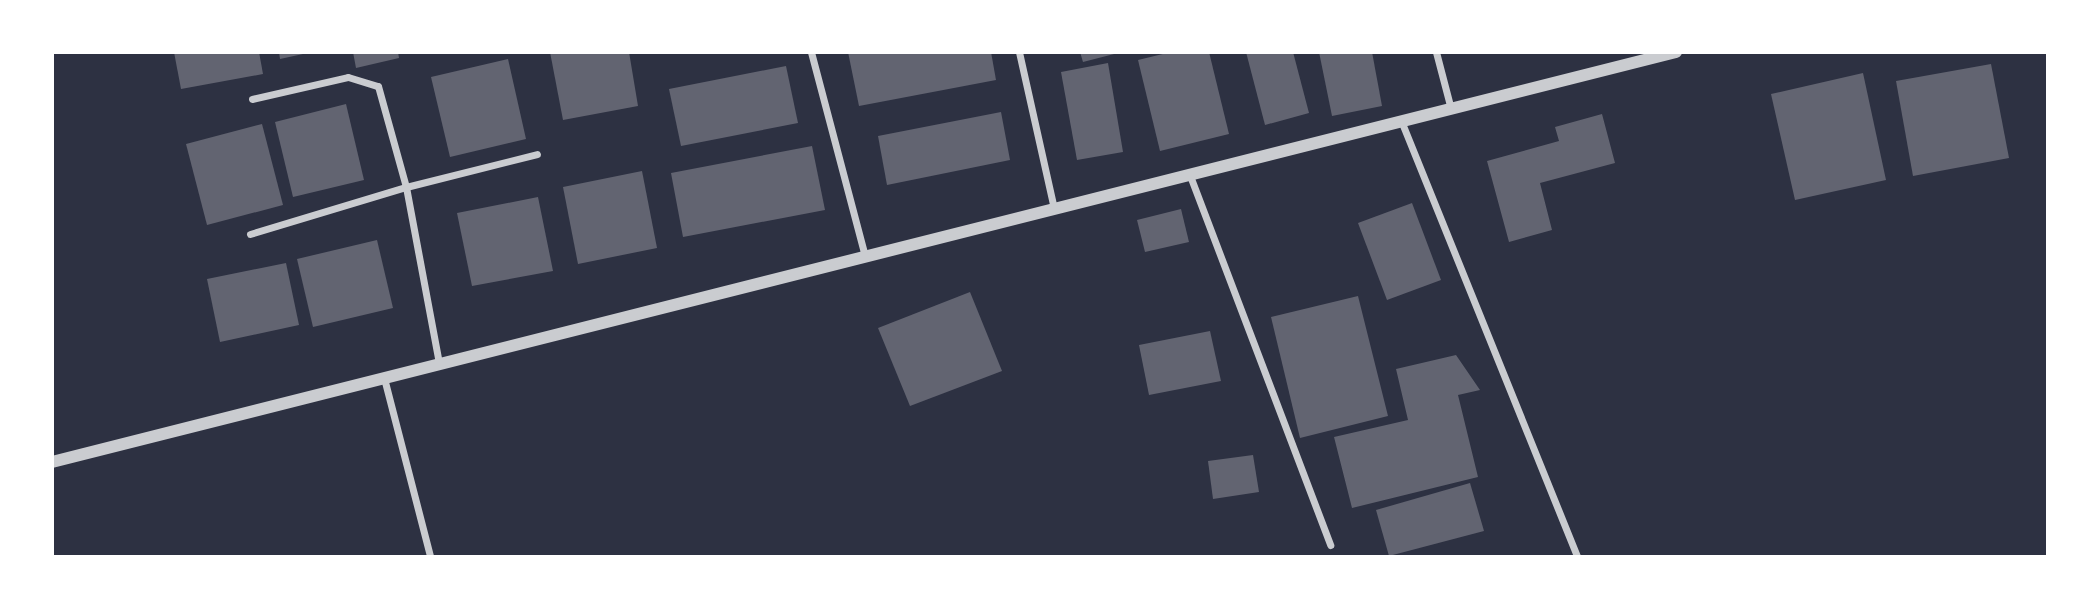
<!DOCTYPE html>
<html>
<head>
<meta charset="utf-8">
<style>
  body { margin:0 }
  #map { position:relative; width:2100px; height:609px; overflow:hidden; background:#2d3142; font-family:Manrope,sans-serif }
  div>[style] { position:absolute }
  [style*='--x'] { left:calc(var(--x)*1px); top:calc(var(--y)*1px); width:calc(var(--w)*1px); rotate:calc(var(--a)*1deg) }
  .building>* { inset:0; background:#626471 }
  .minor>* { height:7px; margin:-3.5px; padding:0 3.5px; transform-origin:3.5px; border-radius:3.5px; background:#caccd0 }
  .tertiary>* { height:12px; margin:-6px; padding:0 6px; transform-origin:6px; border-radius:6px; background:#caccd0 }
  span { translate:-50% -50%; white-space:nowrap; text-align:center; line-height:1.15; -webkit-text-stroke:5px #fff; paint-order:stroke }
  .frame { position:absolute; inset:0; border:54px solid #fff; pointer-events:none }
</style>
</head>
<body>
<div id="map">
  <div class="building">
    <i style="clip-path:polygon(174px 52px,259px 52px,263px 74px,181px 89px)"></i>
    <i style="clip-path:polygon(279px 52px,303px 52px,303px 54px,280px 59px)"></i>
    <i style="clip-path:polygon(353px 52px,398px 52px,399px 58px,356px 68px)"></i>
    <i style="clip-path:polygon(550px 52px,629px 52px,638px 106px,563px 120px)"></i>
    <i style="clip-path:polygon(848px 52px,991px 52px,996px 80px,859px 106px)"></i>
    <i style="clip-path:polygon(1080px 52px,1118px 52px,1118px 53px,1083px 62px)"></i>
    <i style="clip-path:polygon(1171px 52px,1209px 52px,1229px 134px,1160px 151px,1138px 60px)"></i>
    <i style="clip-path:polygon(1246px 52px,1293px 52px,1309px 113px,1265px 125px)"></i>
    <i style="clip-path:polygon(1319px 52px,1372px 52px,1382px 106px,1332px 116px)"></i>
    <i style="clip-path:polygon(508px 59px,526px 139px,450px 157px,431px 77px)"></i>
    <i style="clip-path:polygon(1108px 63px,1123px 152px,1077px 160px,1061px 72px)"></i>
    <i style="clip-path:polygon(1991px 64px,2009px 158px,1913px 176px,1896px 81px)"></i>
    <i style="clip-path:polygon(786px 66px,798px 123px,681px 146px,669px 89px)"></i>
    <i style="clip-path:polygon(1863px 73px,1886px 180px,1795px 200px,1771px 94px)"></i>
    <i style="clip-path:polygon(346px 104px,364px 180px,293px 197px,275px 122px)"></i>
    <i style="clip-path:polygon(1001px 112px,1010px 160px,887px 185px,878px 136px)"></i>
    <i style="clip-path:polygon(1602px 114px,1615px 163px,1540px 183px,1552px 230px,1509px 242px,1487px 161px,1559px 141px,1555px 127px)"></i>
    <i style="clip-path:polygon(262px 124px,283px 205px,207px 225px,186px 144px)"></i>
    <i style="clip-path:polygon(812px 146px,825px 210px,683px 237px,671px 173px)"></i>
    <i style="clip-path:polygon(642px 171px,657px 248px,578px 264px,563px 187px)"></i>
    <i style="clip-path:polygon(538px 197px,553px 271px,472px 286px,457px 213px)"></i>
    <i style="clip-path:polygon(1412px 203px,1441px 280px,1387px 300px,1358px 223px)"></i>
    <i style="clip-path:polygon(1181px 209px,1189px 242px,1145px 252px,1137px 220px)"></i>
    <i style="clip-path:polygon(377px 240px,393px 308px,313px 327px,297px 259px)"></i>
    <i style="clip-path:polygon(286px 263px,299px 325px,220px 342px,207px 279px)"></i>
    <i style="clip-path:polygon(970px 292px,1002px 371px,910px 406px,878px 328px)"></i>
    <i style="clip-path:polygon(1358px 296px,1388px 416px,1300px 438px,1271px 317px)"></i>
    <i style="clip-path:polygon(1210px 331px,1221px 381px,1149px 395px,1139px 345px)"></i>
    <i style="clip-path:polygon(1456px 355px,1480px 390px,1458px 395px,1478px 477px,1352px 508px,1334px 437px,1408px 420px,1396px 369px)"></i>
    <i style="clip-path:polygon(1253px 455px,1259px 492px,1213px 499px,1208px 461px)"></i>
    <i style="clip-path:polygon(1470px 483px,1484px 531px,1389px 556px,1376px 510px)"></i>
  </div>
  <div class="minor">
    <i style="--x:811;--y:52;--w:211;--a:75.2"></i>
    <i style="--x:1019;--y:52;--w:160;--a:77.4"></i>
    <i style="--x:1436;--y:52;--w:59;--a:75.3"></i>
    <i style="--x:252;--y:99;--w:98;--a:-12.9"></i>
    <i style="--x:348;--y:77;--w:31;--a:17"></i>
    <i style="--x:378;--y:86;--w:105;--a:74.5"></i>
    <i style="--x:406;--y:187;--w:180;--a:79.4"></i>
    <i style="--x:1402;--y:123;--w:467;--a:68"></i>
    <i style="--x:1189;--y:173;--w:398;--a:69.2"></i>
    <i style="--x:250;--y:234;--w:163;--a:-16.8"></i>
    <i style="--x:406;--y:187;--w:135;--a:-14.1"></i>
    <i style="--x:384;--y:378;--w:184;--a:75.5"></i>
  </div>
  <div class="tertiary">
    <i style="--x:52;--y:462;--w:1675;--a:-14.17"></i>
  </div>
  <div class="frame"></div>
</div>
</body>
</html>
